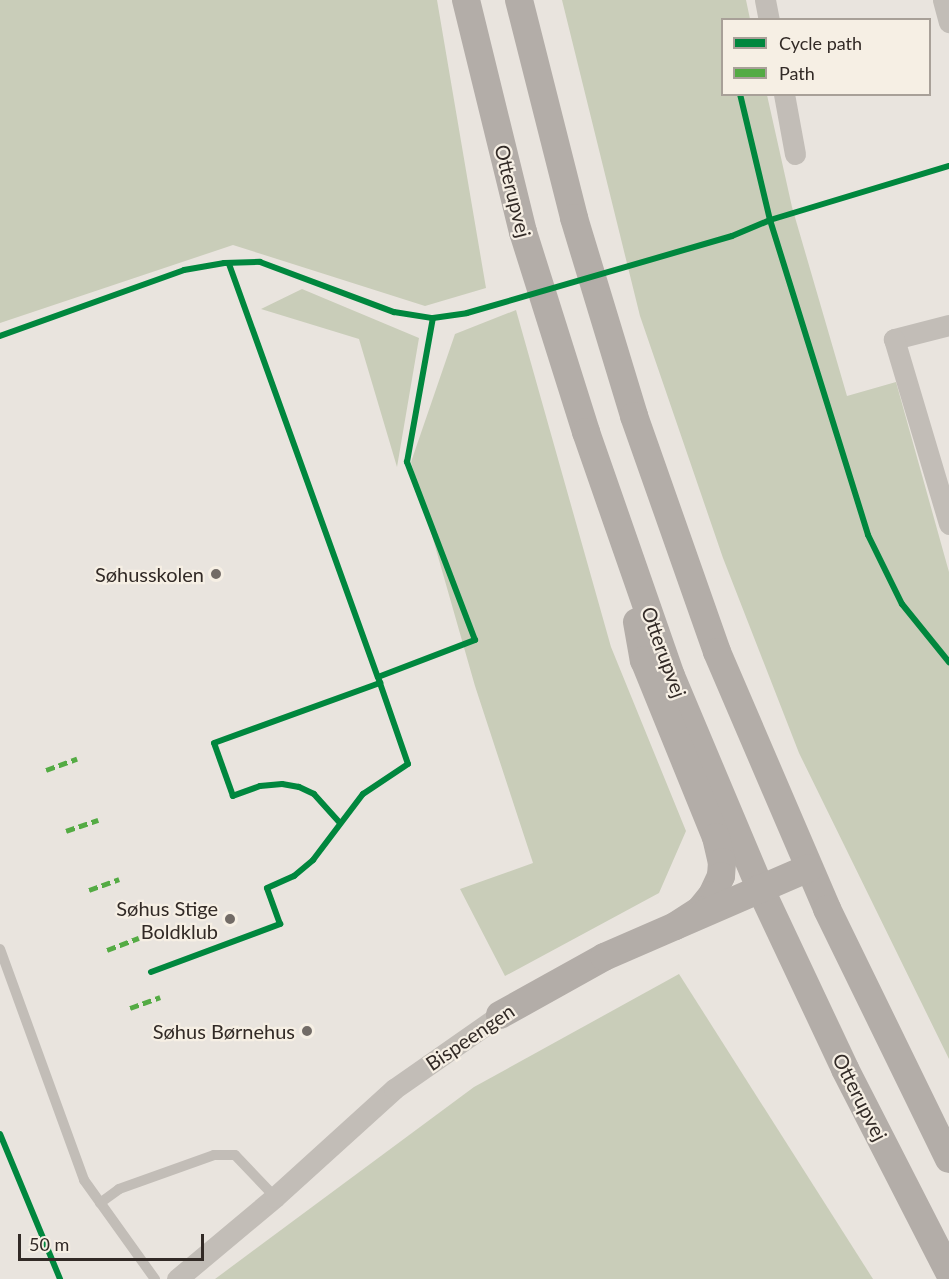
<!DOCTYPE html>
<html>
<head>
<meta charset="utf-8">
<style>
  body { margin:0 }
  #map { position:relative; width:949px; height:1279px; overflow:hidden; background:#e9e4de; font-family:Lato,sans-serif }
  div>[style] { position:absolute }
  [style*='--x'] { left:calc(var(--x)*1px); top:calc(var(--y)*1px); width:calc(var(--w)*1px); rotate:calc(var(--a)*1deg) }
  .green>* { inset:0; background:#c9cdb9 }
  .lane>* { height:10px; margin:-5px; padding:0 5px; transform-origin:5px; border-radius:5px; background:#c2bdb7 }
  .street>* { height:21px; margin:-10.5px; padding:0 10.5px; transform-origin:10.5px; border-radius:10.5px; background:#c2bdb7 }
  .secondary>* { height:28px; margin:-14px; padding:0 14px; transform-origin:14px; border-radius:14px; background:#b3ada8 }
  .quiet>* { height:4.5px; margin-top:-2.25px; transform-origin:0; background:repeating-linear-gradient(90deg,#54ab44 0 9px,transparent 0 13.5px) }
  .cycleway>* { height:6px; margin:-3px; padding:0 3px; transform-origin:3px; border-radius:3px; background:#00873e }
  .dots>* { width:16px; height:16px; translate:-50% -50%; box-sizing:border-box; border:3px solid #f6efe4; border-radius:50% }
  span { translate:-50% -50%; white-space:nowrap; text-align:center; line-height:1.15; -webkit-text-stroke:4.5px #f6efe4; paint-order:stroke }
  .street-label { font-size:20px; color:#322a26 }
  .poi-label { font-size:20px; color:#322a26 }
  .right { translate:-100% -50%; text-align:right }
  .legend { position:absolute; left:721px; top:18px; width:210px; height:78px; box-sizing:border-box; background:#f6efe4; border:2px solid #a8a098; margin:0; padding:8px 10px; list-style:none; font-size:18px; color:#322a26 }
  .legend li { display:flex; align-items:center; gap:12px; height:30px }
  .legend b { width:30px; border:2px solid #a8a098 }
  .scale { position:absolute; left:18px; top:1234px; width:186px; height:27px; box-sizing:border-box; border:3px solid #322a26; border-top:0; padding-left:8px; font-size:18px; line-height:21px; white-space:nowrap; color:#322a26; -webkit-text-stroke:4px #f6efe4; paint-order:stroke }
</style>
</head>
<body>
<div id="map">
  <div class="green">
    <i style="clip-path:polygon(0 0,437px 0,486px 288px,425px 306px,233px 245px,0 323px)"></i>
    <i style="clip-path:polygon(562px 0,746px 0,750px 19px,722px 20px,722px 94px,767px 95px,792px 207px,847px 396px,896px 382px,949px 572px,949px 1059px,799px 753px,723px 558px,640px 316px)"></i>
    <i style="clip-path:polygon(302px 289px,419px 338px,397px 467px,359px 339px,261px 309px)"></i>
    <i style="clip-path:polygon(516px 310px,611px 647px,686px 831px,659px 893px,505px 976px,460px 889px,533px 863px,475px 686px,411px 462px,455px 334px)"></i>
    <i style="clip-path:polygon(679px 974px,873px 1279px,215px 1279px,474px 1087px)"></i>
  </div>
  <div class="lane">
    <i style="--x:0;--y:949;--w:246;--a:70"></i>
    <i style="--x:84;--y:1180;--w:122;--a:54.4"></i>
    <i style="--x:100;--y:1203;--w:24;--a:-36"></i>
    <i style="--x:119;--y:1189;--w:101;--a:-19.7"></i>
    <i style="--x:214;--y:1155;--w:21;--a:0"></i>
    <i style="--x:235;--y:1155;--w:58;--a:46.4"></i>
  </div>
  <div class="street">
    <i style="--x:765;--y:0;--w:20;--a:79"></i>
    <i style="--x:943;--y:0;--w:23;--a:75"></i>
    <i style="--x:784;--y:94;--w:61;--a:79.6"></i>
    <i style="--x:949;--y:325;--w:57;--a:165.7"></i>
    <i style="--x:894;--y:339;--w:193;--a:73.4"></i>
    <i style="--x:177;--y:1279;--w:128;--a:-39.9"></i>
    <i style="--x:275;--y:1197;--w:161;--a:-42.2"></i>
    <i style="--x:394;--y:1089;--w:129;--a:-34.9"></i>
  </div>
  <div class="secondary">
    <i style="--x:466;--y:0;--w:239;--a:76.2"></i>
    <i style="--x:523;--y:232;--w:210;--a:72.5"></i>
    <i style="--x:586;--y:432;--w:258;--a:70.8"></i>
    <i style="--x:671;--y:676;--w:230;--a:67.2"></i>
    <i style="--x:760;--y:888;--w:200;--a:64.8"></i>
    <i style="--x:845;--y:1069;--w:228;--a:62.9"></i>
    <i style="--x:519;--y:0;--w:225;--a:75.8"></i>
    <i style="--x:574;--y:218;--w:207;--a:73.1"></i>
    <i style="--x:634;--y:416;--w:250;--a:70.6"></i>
    <i style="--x:717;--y:652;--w:280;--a:66.8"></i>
    <i style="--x:827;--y:909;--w:278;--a:64"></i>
    <i style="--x:637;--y:622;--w:39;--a:80"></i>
    <i style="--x:644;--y:660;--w:191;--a:67.9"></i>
    <i style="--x:716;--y:837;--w:26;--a:77"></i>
    <i style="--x:722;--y:862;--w:14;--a:94"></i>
    <i style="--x:721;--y:876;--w:21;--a:115"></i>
    <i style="--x:712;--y:895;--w:19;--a:129"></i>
    <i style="--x:700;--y:910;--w:30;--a:147"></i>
    <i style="--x:500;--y:1015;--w:119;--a:-29.1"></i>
    <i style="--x:604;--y:957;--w:223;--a:-23.5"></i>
  </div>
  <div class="quiet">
    <i style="--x:46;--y:770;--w:33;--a:-20"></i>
    <i style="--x:66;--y:831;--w:34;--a:-19"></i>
    <i style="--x:89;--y:890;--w:32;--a:-20"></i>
    <i style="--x:107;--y:950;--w:34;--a:-21"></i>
    <i style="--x:130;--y:1008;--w:32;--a:-20"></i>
  </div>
  <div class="cycleway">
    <i style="--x:740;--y:94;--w:130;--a:76.6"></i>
    <i style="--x:770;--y:220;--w:330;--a:72.7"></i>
    <i style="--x:868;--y:535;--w:77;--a:63.8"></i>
    <i style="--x:902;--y:604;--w:75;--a:51"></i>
    <i style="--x:229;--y:264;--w:439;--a:70.2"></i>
    <i style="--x:0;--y:336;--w:195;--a:-19.7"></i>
    <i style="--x:184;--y:270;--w:41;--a:-9.9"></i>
    <i style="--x:224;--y:263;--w:36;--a:-2"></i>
    <i style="--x:260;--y:262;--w:143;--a:20.5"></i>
    <i style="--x:394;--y:312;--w:39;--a:9"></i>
    <i style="--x:433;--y:318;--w:34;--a:-8"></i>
    <i style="--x:467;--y:313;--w:276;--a:-16.2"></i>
    <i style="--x:732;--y:236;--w:41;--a:-22.8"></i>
    <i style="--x:770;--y:220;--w:187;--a:-16.8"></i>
    <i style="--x:340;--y:823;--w:39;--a:-132"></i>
    <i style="--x:314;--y:794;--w:17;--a:-155"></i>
    <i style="--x:299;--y:787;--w:17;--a:-170"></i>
    <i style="--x:282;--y:784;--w:22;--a:175"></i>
    <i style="--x:260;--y:786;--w:29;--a:160"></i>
    <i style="--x:233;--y:796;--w:56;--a:-109.7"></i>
    <i style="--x:214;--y:743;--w:177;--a:-19.9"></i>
    <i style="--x:380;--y:683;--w:6;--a:-108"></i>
    <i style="--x:378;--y:677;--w:104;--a:-20.9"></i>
    <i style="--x:475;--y:640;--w:191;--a:-110.9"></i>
    <i style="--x:407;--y:462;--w:146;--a:-79.8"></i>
    <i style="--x:151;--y:972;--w:138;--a:-20.4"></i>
    <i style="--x:280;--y:924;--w:38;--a:-110"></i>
    <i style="--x:267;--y:888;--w:30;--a:-24"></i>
    <i style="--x:294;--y:876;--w:25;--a:-40"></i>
    <i style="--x:313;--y:860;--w:83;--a:-52.9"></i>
    <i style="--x:363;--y:794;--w:54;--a:-33.7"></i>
    <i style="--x:408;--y:764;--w:86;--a:-109.1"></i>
    <i style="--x:0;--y:1134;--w:157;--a:67.5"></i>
  </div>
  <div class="dots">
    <i style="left:216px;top:574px;background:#726b66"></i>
    <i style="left:230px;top:919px;background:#726b66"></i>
    <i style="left:307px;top:1031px;background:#726b66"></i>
  </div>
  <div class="street-label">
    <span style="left:513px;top:191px;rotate:76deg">Otterupvej</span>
    <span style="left:664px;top:652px;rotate:70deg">Otterupvej</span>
    <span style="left:470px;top:1037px;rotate:-34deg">Bispeengen</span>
    <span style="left:860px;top:1097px;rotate:63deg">Otterupvej</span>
  </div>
  <div class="poi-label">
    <span class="right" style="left:204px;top:574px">Søhusskolen</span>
    <span class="right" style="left:218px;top:920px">Søhus Stige<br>Boldklub</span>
    <span class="right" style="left:295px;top:1031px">Søhus Børnehus</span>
  </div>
  <ul class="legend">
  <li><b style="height:8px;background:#00873e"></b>Cycle path</li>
  <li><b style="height:8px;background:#54ab44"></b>Path</li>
  </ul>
  <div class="scale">50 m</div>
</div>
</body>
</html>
